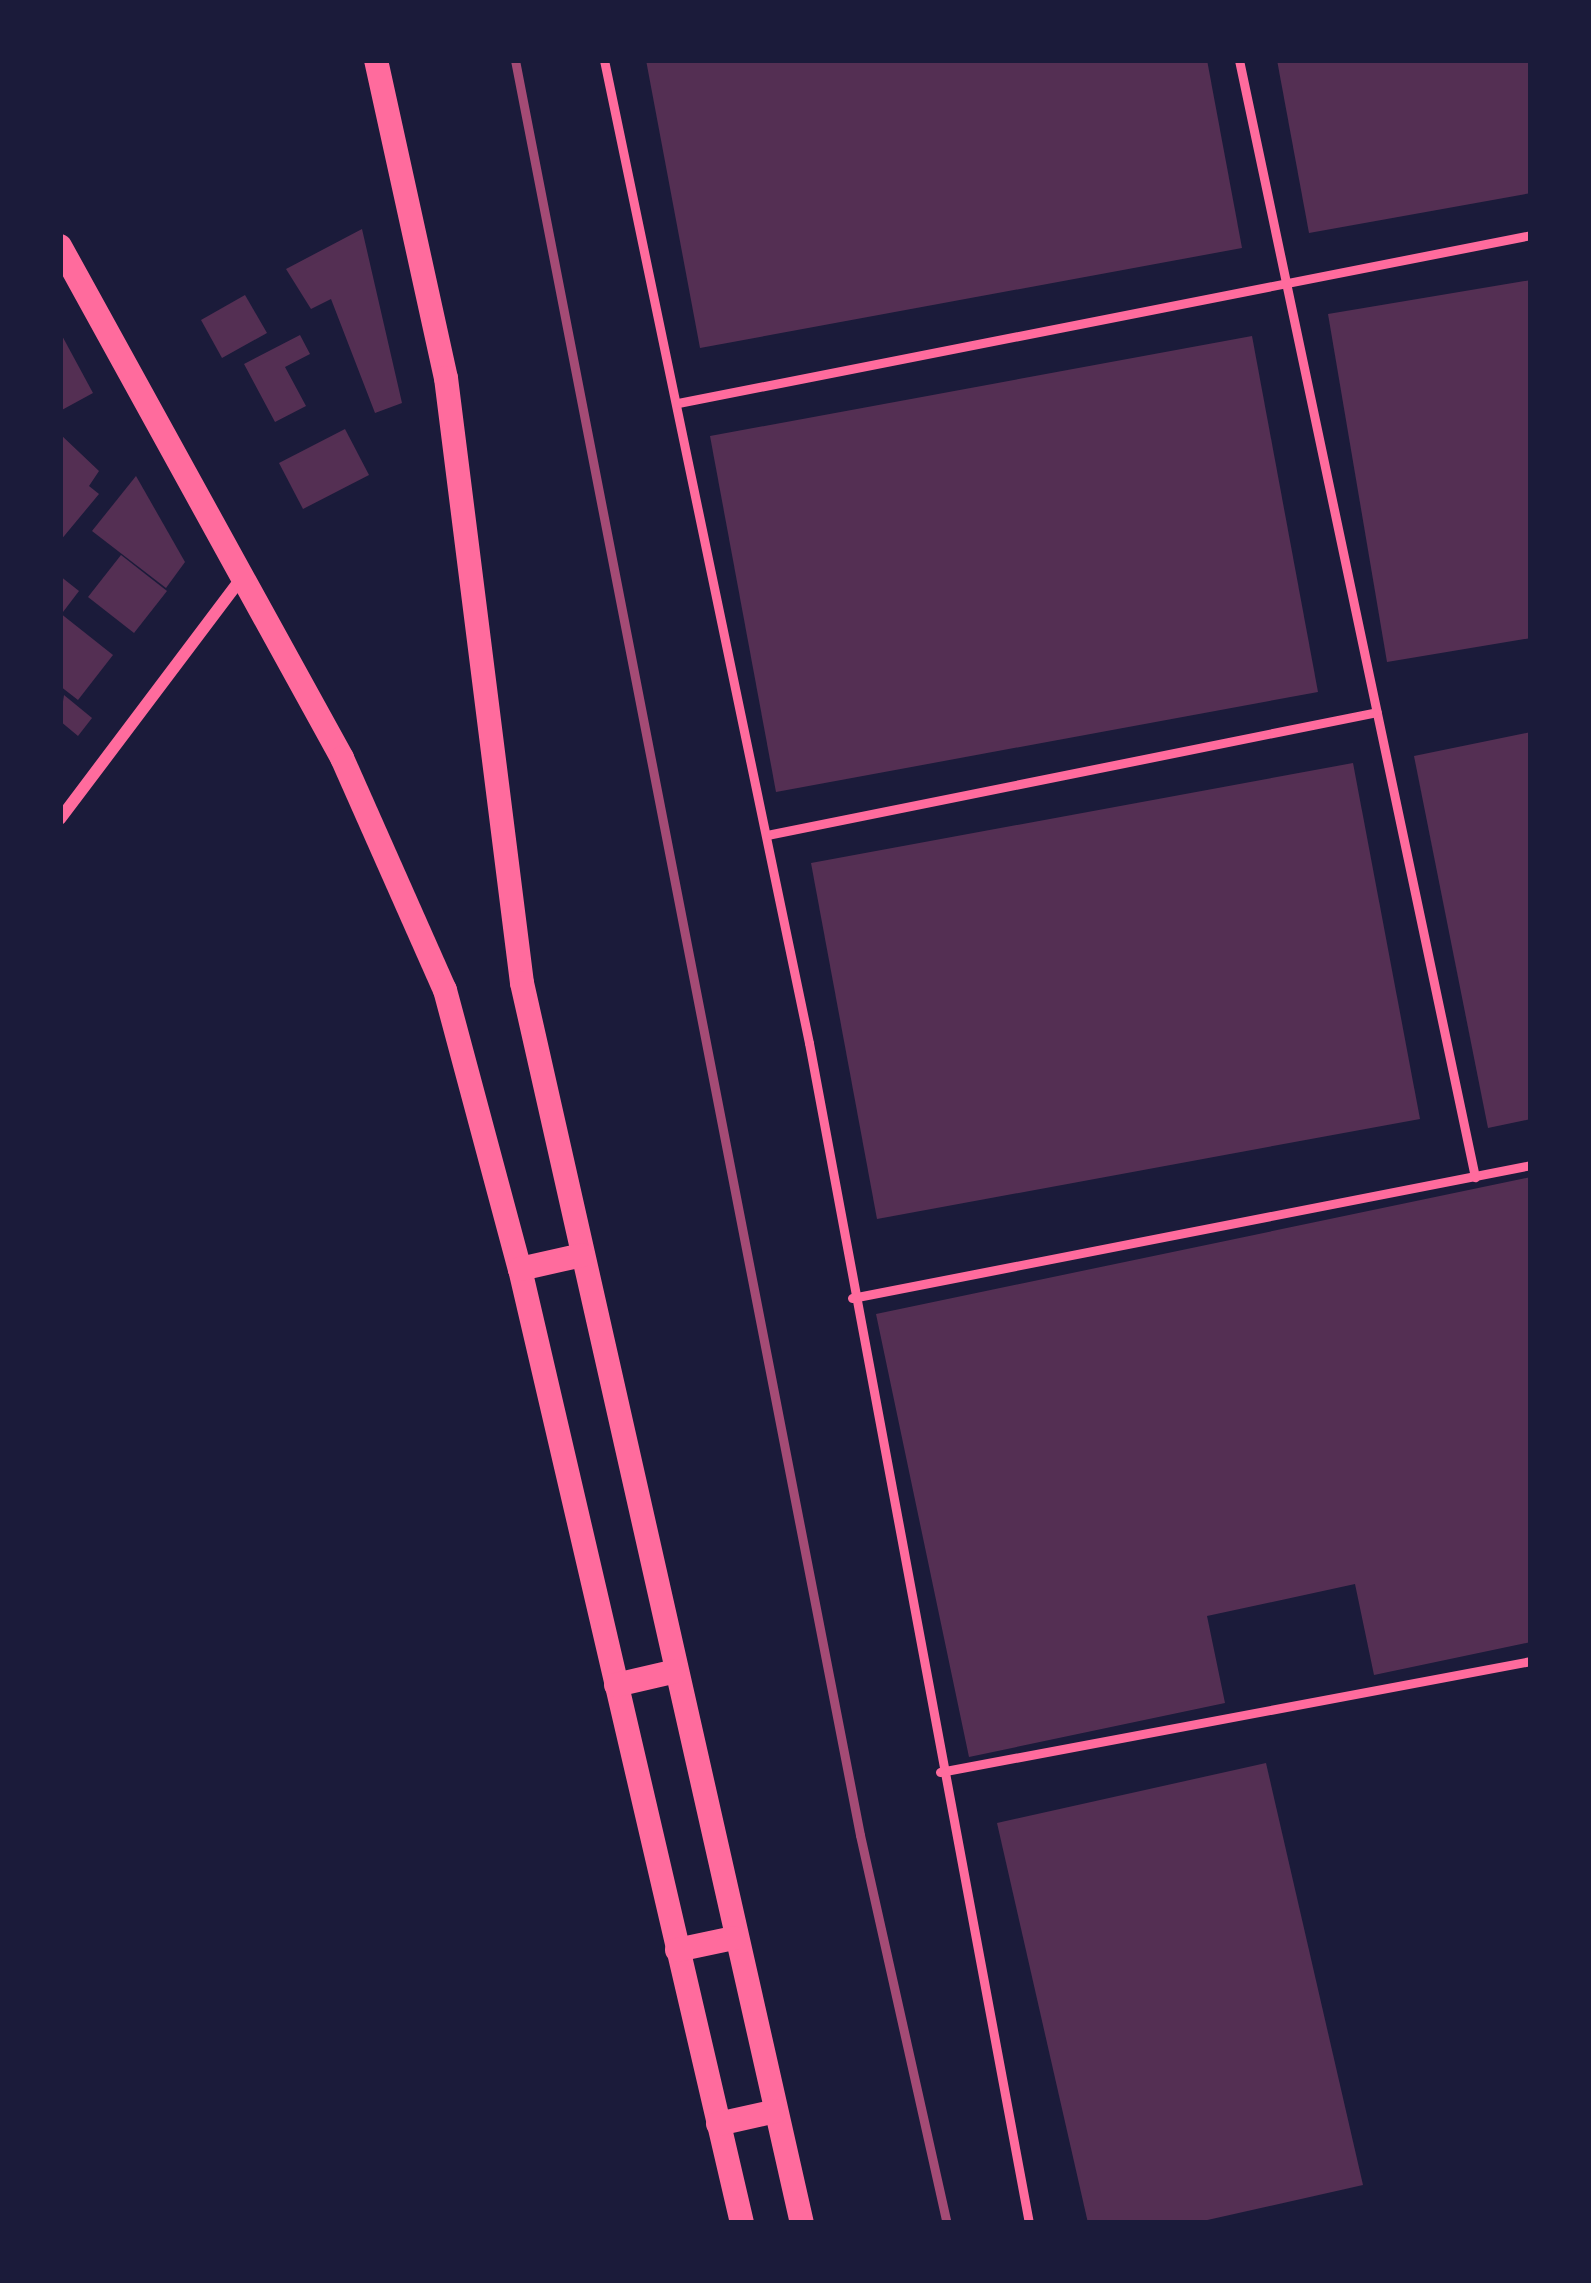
<!DOCTYPE html>
<html>
<head>
<meta charset="utf-8">
<style>
  body { margin:0 }
  #map { position:relative; width:1591px; height:2283px; overflow:hidden; background:#1b1b3a; font-family:"Golos Text",sans-serif }
  div>[style] { position:absolute }
  [style*='--x'] { left:calc(var(--x)*1px); top:calc(var(--y)*1px); width:calc(var(--w)*1px); rotate:calc(var(--a)*1deg) }
  .building>* { inset:0; background:#542f53 }
  .service>* { height:9px; margin:-4.5px; padding:0 4.5px; transform-origin:4.5px; border-radius:4.5px; background:#ff6b9d }
  .minor>* { height:12px; margin:-6px; padding:0 6px; transform-origin:6px; border-radius:6px; background:#ff6b9d }
  .secondary>* { height:24px; margin:-12px; padding:0 12px; transform-origin:12px; border-radius:12px; background:#ff6b9d }
  .rail>* { height:9px; margin:-4.5px; padding:0 4.5px; transform-origin:4.5px; border-radius:4.5px; background:#a44b75 }
  span { translate:-50% -50%; white-space:nowrap; text-align:center; line-height:1.15; -webkit-text-stroke:9px #1b1b3a; paint-order:stroke }
  .frame { position:absolute; inset:0; border:63px solid #1b1b3a; pointer-events:none }
</style>
</head>
<body>
<div id="map">
  <div class="building">
    <i style="clip-path:polygon(646px 60px,1207px 60px,1242px 248px,700px 348px)"></i>
    <i style="clip-path:polygon(1277px 60px,1531px 60px,1531px 193px,1309px 233px)"></i>
    <i style="clip-path:polygon(362px 229px,402px 403px,375px 413px,331px 299px,311px 309px,286px 269px)"></i>
    <i style="clip-path:polygon(1531px 280px,1531px 638px,1387px 662px,1328px 314px)"></i>
    <i style="clip-path:polygon(245px 295px,267px 333px,222px 358px,201px 320px)"></i>
    <i style="clip-path:polygon(60px 332px,93px 393px,60px 411px)"></i>
    <i style="clip-path:polygon(300px 335px,310px 354px,285px 367px,306px 406px,275px 422px,244px 364px)"></i>
    <i style="clip-path:polygon(1252px 336px,1318px 692px,776px 792px,710px 436px)"></i>
    <i style="clip-path:polygon(345px 429px,369px 475px,303px 509px,279px 463px)"></i>
    <i style="clip-path:polygon(60px 434px,99px 471px,89px 486px,99px 494px,60px 541px)"></i>
    <i style="clip-path:polygon(136px 476px,185px 562px,166px 588px,92px 531px)"></i>
    <i style="clip-path:polygon(121px 555px,167px 591px,134px 633px,88px 597px)"></i>
    <i style="clip-path:polygon(60px 576px,79px 591px,63px 612px,60px 610px)"></i>
    <i style="clip-path:polygon(60px 613px,113px 655px,78px 700px,60px 686px)"></i>
    <i style="clip-path:polygon(64px 695px,92px 718px,78px 736px,60px 721px)"></i>
    <i style="clip-path:polygon(1531px 732px,1531px 1119px,1488px 1128px,1414px 756px)"></i>
    <i style="clip-path:polygon(1353px 763px,1420px 1119px,877px 1219px,811px 863px)"></i>
    <i style="clip-path:polygon(1531px 1177px,1531px 1642px,1374px 1675px,1355px 1584px,1207px 1616px,1225px 1703px,969px 1757px,876px 1314px)"></i>
    <i style="clip-path:polygon(1266px 1763px,1363px 2185px,1194px 2223px,1088px 2223px,997px 1823px)"></i>
  </div>
  <div class="service">
    <i style="--x:604;--y:60;--w:1004;--a:78.22"></i>
    <i style="--x:809;--y:1043;--w:1200;--a:79.44"></i>
    <i style="--x:1239;--y:60;--w:1142;--a:78.07"></i>
    <i style="--x:678;--y:403;--w:869;--a:-11.14"></i>
    <i style="--x:767;--y:835;--w:622;--a:-11.4"></i>
    <i style="--x:852;--y:1298;--w:692;--a:-11.08"></i>
    <i style="--x:940;--y:1772;--w:601;--a:-10.64"></i>
  </div>
  <div class="minor">
    <i style="--x:60;--y:819;--w:304;--a:-53"></i>
  </div>
  <div class="secondary">
    <i style="--x:376;--y:60;--w:326;--a:77.6"></i>
    <i style="--x:446;--y:378;--w:610;--a:82.84"></i>
    <i style="--x:522;--y:983;--w:1271;--a:77.28"></i>
    <i style="--x:60;--y:246;--w:585;--a:61.15"></i>
    <i style="--x:342;--y:758;--w:254;--a:66.1"></i>
    <i style="--x:445;--y:990;--w:289;--a:75"></i>
    <i style="--x:520;--y:1269;--w:979;--a:76.9"></i>
    <i style="--x:520;--y:1269;--w:64;--a:-12.7"></i>
    <i style="--x:616;--y:1685;--w:62;--a:-13.1"></i>
    <i style="--x:677;--y:1950;--w:58;--a:-11.9"></i>
    <i style="--x:718;--y:2124;--w:59;--a:-12.6"></i>
  </div>
  <div class="rail">
    <i style="--x:515;--y:60;--w:1808;--a:79"></i>
    <i style="--x:860;--y:1835;--w:398;--a:77.4"></i>
  </div>
  <div class="frame"></div>
</div>
</body>
</html>
